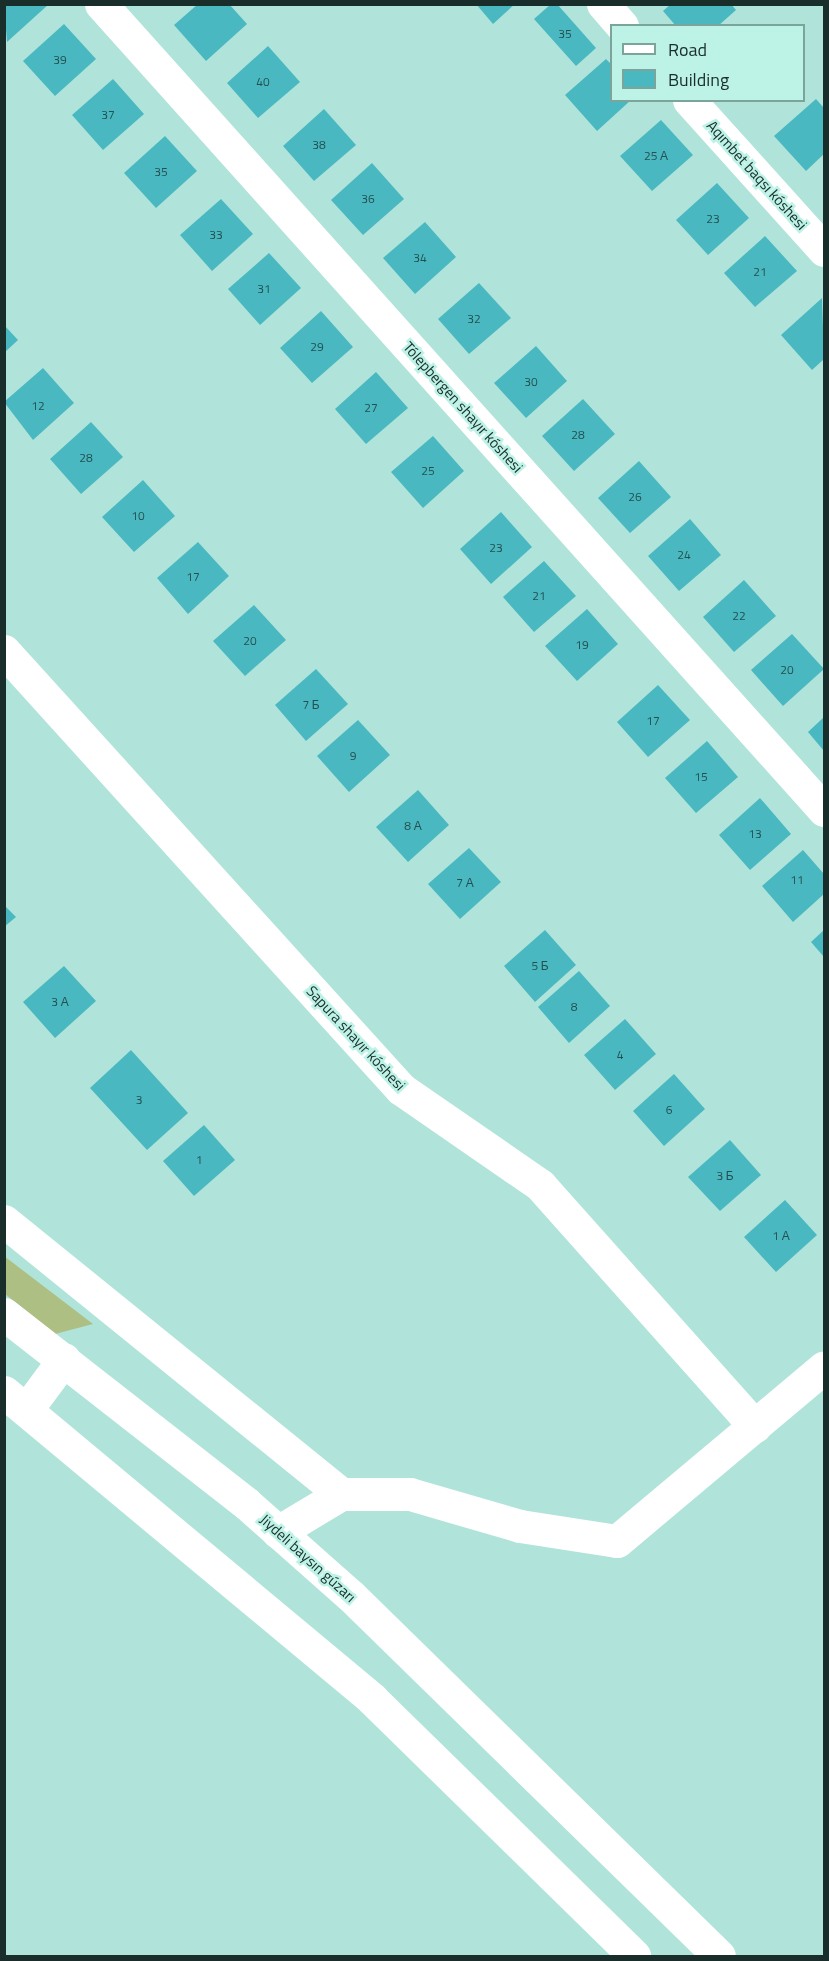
<!DOCTYPE html>
<html>
<head>
<meta charset="utf-8">
<style>
  body { margin:0 }
  #map { position:relative; width:829px; height:1961px; overflow:hidden; background:#b0e4da; font-family:"Titillium Web",sans-serif }
  div>[style] { position:absolute }
  [style*='--x'] { left:calc(var(--x)*1px); top:calc(var(--y)*1px); width:calc(var(--w)*1px); rotate:calc(var(--a)*1deg) }
  .green>* { inset:0; background:#adbf82 }
  .building>* { inset:0; background:#49b8c1 }
  .street>* { height:33px; margin:-16.5px; padding:0 16.5px; transform-origin:16.5px; border-radius:16.5px; background:#fff }
  .primary>* { height:33px; margin:-16.5px; padding:0 16.5px; transform-origin:16.5px; border-radius:16.5px; background:#fff }
  span { translate:-50% -50%; white-space:nowrap; text-align:center; line-height:1.15; -webkit-text-stroke:5px #bdf2e7; paint-order:stroke }
  .number-label { font-size:12px; color:#255050 }
  .number-label span { -webkit-text-stroke-width:0 }
  .street-label { font-size:15px; color:#192e2a }
  .frame { position:absolute; inset:0; border:6px solid #192e2a; pointer-events:none }
  .legend { position:absolute; left:610px; top:24px; width:195px; height:78px; box-sizing:border-box; background:#bdf2e7; border:2px solid #7ba49b; margin:0; padding:8px 10px; list-style:none; font-size:18px; color:#192e2a }
  .legend li { display:flex; align-items:center; gap:12px; height:30px }
  .legend b { width:30px; border:2px solid #7ba49b }
</style>
</head>
<body>
<div id="map">
  <div class="green">
    <i style="clip-path:polygon(4px 1256px,93px 1324px,55px 1334px,5px 1294px)"></i>
  </div>
  <div class="building">
    <i style="clip-path:polygon(4px 4px,49px 4px,7px 42px)"></i>
    <i style="clip-path:polygon(198px 4px,229px 4px,247px 24px,206px 61px,174px 25px)"></i>
    <i style="clip-path:polygon(476px 4px,515px 4px,493px 24px)"></i>
    <i style="clip-path:polygon(551px 4px,557px 4px,596px 48px,576px 66px,534px 19px)"></i>
    <i style="clip-path:polygon(671px 4px,731px 4px,736px 10px,718px 26px,676px 26px,663px 11px)"></i>
    <i style="clip-path:polygon(64px 24px,96px 59px,55px 96px,23px 61px)"></i>
    <i style="clip-path:polygon(268px 46px,300px 82px,258px 118px,227px 83px)"></i>
    <i style="clip-path:polygon(606px 59px,612px 65px,612px 100px,631px 100px,597px 131px,565px 95px)"></i>
    <i style="clip-path:polygon(113px 79px,144px 114px,103px 150px,72px 115px)"></i>
    <i style="clip-path:polygon(816px 99px,824px 108px,824px 154px,806px 171px,774px 136px)"></i>
    <i style="clip-path:polygon(324px 109px,356px 145px,314px 181px,283px 146px)"></i>
    <i style="clip-path:polygon(661px 120px,693px 155px,652px 191px,620px 156px)"></i>
    <i style="clip-path:polygon(165px 136px,197px 171px,156px 208px,124px 173px)"></i>
    <i style="clip-path:polygon(372px 163px,404px 199px,363px 235px,331px 200px)"></i>
    <i style="clip-path:polygon(717px 183px,749px 218px,708px 255px,676px 220px)"></i>
    <i style="clip-path:polygon(221px 199px,253px 234px,212px 271px,180px 235px)"></i>
    <i style="clip-path:polygon(425px 222px,456px 257px,415px 294px,383px 258px)"></i>
    <i style="clip-path:polygon(765px 236px,797px 271px,755px 307px,724px 273px)"></i>
    <i style="clip-path:polygon(269px 253px,301px 288px,260px 325px,228px 289px)"></i>
    <i style="clip-path:polygon(479px 283px,511px 318px,469px 354px,438px 319px)"></i>
    <i style="clip-path:polygon(822px 298px,824px 359px,812px 370px,781px 335px)"></i>
    <i style="clip-path:polygon(321px 311px,353px 347px,312px 383px,280px 348px)"></i>
    <i style="clip-path:polygon(4px 325px,18px 340px,4px 353px)"></i>
    <i style="clip-path:polygon(536px 346px,567px 381px,526px 418px,494px 383px)"></i>
    <i style="clip-path:polygon(43px 368px,74px 403px,33px 440px,4px 402px)"></i>
    <i style="clip-path:polygon(376px 372px,408px 408px,366px 444px,335px 409px)"></i>
    <i style="clip-path:polygon(583px 399px,615px 434px,574px 471px,542px 436px)"></i>
    <i style="clip-path:polygon(91px 422px,123px 457px,81px 494px,50px 459px)"></i>
    <i style="clip-path:polygon(433px 436px,464px 471px,423px 508px,391px 472px)"></i>
    <i style="clip-path:polygon(639px 461px,671px 497px,630px 533px,598px 498px)"></i>
    <i style="clip-path:polygon(143px 480px,175px 516px,134px 552px,102px 517px)"></i>
    <i style="clip-path:polygon(501px 512px,532px 547px,491px 584px,460px 549px)"></i>
    <i style="clip-path:polygon(690px 519px,721px 555px,679px 591px,648px 556px)"></i>
    <i style="clip-path:polygon(198px 542px,229px 576px,188px 614px,157px 578px)"></i>
    <i style="clip-path:polygon(544px 561px,576px 596px,534px 632px,503px 597px)"></i>
    <i style="clip-path:polygon(744px 580px,776px 616px,734px 652px,703px 617px)"></i>
    <i style="clip-path:polygon(254px 605px,286px 640px,245px 676px,213px 641px)"></i>
    <i style="clip-path:polygon(587px 609px,618px 644px,577px 681px,545px 646px)"></i>
    <i style="clip-path:polygon(792px 634px,824px 669px,783px 706px,751px 670px)"></i>
    <i style="clip-path:polygon(316px 669px,348px 704px,306px 741px,275px 705px)"></i>
    <i style="clip-path:polygon(658px 685px,690px 720px,648px 757px,617px 722px)"></i>
    <i style="clip-path:polygon(824px 717px,824px 751px,808px 732px)"></i>
    <i style="clip-path:polygon(358px 720px,390px 755px,349px 792px,317px 756px)"></i>
    <i style="clip-path:polygon(707px 741px,738px 777px,696px 813px,665px 778px)"></i>
    <i style="clip-path:polygon(418px 790px,449px 825px,408px 862px,376px 827px)"></i>
    <i style="clip-path:polygon(760px 798px,791px 834px,750px 870px,719px 835px)"></i>
    <i style="clip-path:polygon(469px 848px,501px 882px,460px 919px,428px 884px)"></i>
    <i style="clip-path:polygon(803px 850px,824px 874px,824px 894px,793px 922px,762px 886px)"></i>
    <i style="clip-path:polygon(4px 905px,16px 917px,4px 927px)"></i>
    <i style="clip-path:polygon(545px 930px,576px 965px,535px 1002px,504px 966px)"></i>
    <i style="clip-path:polygon(824px 930px,824px 957px,811px 942px)"></i>
    <i style="clip-path:polygon(64px 966px,96px 1001px,55px 1038px,23px 1002px)"></i>
    <i style="clip-path:polygon(579px 971px,610px 1006px,569px 1043px,538px 1007px)"></i>
    <i style="clip-path:polygon(625px 1019px,656px 1054px,615px 1090px,584px 1055px)"></i>
    <i style="clip-path:polygon(131px 1050px,188px 1113px,147px 1150px,90px 1088px)"></i>
    <i style="clip-path:polygon(674px 1074px,705px 1109px,664px 1146px,633px 1111px)"></i>
    <i style="clip-path:polygon(204px 1125px,235px 1160px,194px 1196px,163px 1161px)"></i>
    <i style="clip-path:polygon(730px 1140px,761px 1175px,720px 1211px,688px 1177px)"></i>
    <i style="clip-path:polygon(785px 1200px,817px 1235px,776px 1272px,744px 1237px)"></i>
  </div>
  <div class="street">
    <i style="--x:101;--y:4;--w:1083;--a:48.11"></i>
    <i style="--x:603;--y:4;--w:29;--a:49"></i>
    <i style="--x:689;--y:100;--w:202;--a:48"></i>
    <i style="--x:4;--y:651;--w:591;--a:47.81"></i>
    <i style="--x:401;--y:1089;--w:169;--a:34.6"></i>
    <i style="--x:540;--y:1185;--w:323;--a:48.3"></i>
    <i style="--x:4;--y:1221;--w:434;--a:39"></i>
    <i style="--x:278;--y:1532;--w:74;--a:-31.1"></i>
    <i style="--x:341;--y:1494;--w:69;--a:0"></i>
    <i style="--x:410;--y:1494;--w:115;--a:16.2"></i>
    <i style="--x:520;--y:1526;--w:98;--a:8.8"></i>
    <i style="--x:617;--y:1541;--w:270;--a:-40"></i>
  </div>
  <div class="primary">
    <i style="--x:4;--y:1314;--w:308;--a:38"></i>
    <i style="--x:247;--y:1504;--w:137;--a:41.5"></i>
    <i style="--x:350;--y:1595;--w:516;--a:44.37"></i>
    <i style="--x:4;--y:1392;--w:479;--a:39.8"></i>
    <i style="--x:372;--y:1699;--w:367;--a:44.4"></i>
    <i style="--x:27;--y:1409;--w:62;--a:-53.5"></i>
  </div>
  <div class="number-label">
    <span style="left:565px;top:34px">35</span>
    <span style="left:60px;top:60px">39</span>
    <span style="left:263px;top:82px">40</span>
    <span style="left:108px;top:115px">37</span>
    <span style="left:319px;top:145px">38</span>
    <span style="left:656px;top:156px">25 А</span>
    <span style="left:161px;top:172px">35</span>
    <span style="left:368px;top:199px">36</span>
    <span style="left:713px;top:219px">23</span>
    <span style="left:216px;top:235px">33</span>
    <span style="left:420px;top:258px">34</span>
    <span style="left:760px;top:272px">21</span>
    <span style="left:264px;top:289px">31</span>
    <span style="left:474px;top:319px">32</span>
    <span style="left:317px;top:347px">29</span>
    <span style="left:531px;top:382px">30</span>
    <span style="left:38px;top:406px">12</span>
    <span style="left:371px;top:408px">27</span>
    <span style="left:578px;top:435px">28</span>
    <span style="left:86px;top:458px">28</span>
    <span style="left:428px;top:471px">25</span>
    <span style="left:635px;top:497px">26</span>
    <span style="left:138px;top:516px">10</span>
    <span style="left:496px;top:548px">23</span>
    <span style="left:684px;top:555px">24</span>
    <span style="left:193px;top:577px">17</span>
    <span style="left:539px;top:596px">21</span>
    <span style="left:739px;top:616px">22</span>
    <span style="left:250px;top:641px">20</span>
    <span style="left:582px;top:645px">19</span>
    <span style="left:787px;top:670px">20</span>
    <span style="left:311px;top:705px">7 Б</span>
    <span style="left:653px;top:721px">17</span>
    <span style="left:353px;top:756px">9</span>
    <span style="left:701px;top:777px">15</span>
    <span style="left:413px;top:826px">8 А</span>
    <span style="left:755px;top:834px">13</span>
    <span style="left:797px;top:880px">11</span>
    <span style="left:465px;top:883px">7 А</span>
    <span style="left:540px;top:966px">5 Б</span>
    <span style="left:60px;top:1002px">3 А</span>
    <span style="left:574px;top:1007px">8</span>
    <span style="left:620px;top:1055px">4</span>
    <span style="left:139px;top:1100px">3</span>
    <span style="left:669px;top:1110px">6</span>
    <span style="left:199px;top:1160px">1</span>
    <span style="left:725px;top:1176px">3 Б</span>
    <span style="left:781px;top:1236px">1 А</span>
  </div>
  <div class="street-label">
    <span style="left:757px;top:175px;rotate:48deg">Aqımbet baqsı kóshesi</span>
    <span style="left:463px;top:407px;rotate:48deg">Tólepbergen shayır kóshesi</span>
    <span style="left:356px;top:1038px;rotate:47deg">Sapura shayır kóshesi</span>
    <span style="left:308px;top:1558px;rotate:42deg">Jiydeli baysın gúzarı</span>
  </div>
  <div class="frame"></div>
  <ul class="legend">
  <li><b style="height:8px;background:#fff"></b>Road</li>
  <li><b style="height:16px;background:#49b8c1"></b>Building</li>
  </ul>
</div>
</body>
</html>
